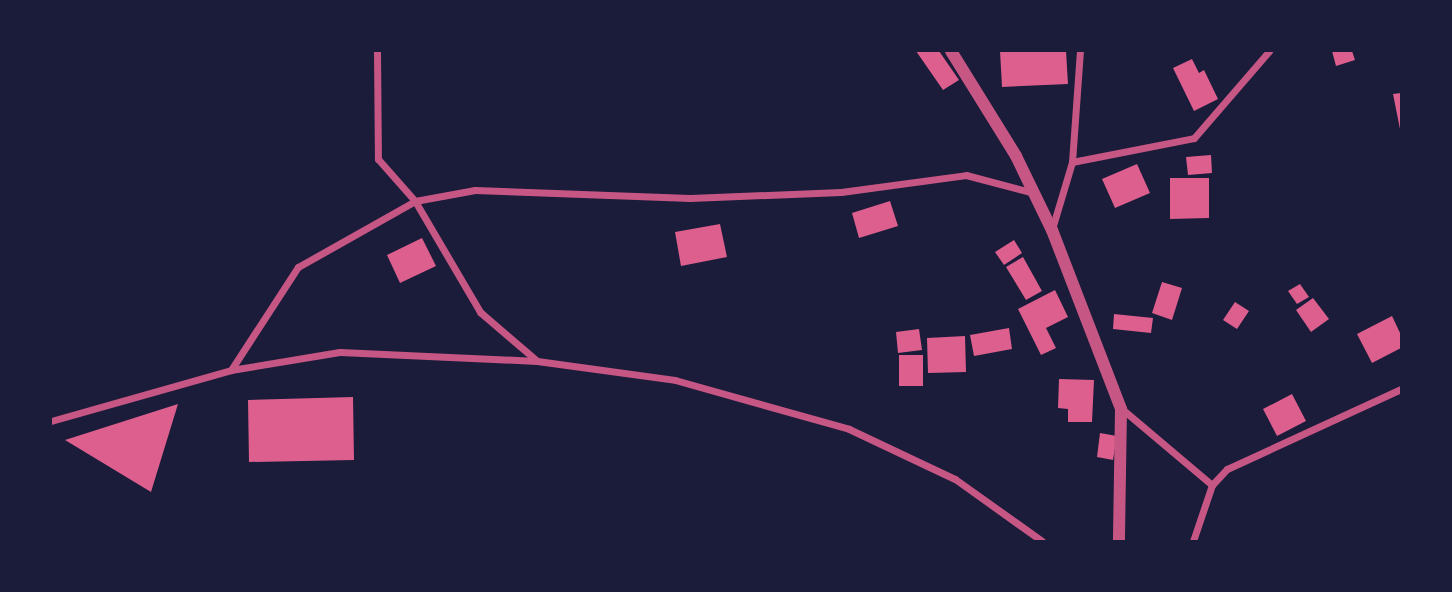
<!DOCTYPE html>
<html>
<head>
<meta charset="utf-8">
<style>
  body { margin:0 }
  #map { position:relative; width:1452px; height:592px; overflow:hidden; background:#1b1b3a; font-family:"Noto Sans",sans-serif }
  div>[style] { position:absolute }
  [style*='--x'] { left:calc(var(--x)*1px); top:calc(var(--y)*1px); width:calc(var(--w)*1px); rotate:calc(var(--a)*1deg) }
  .building>* { inset:0; background:#dd5f8e }
  .minor>* { height:7px; margin:-3.5px; padding:0 3.5px; transform-origin:3.5px; border-radius:3.5px; background:#c65784 }
  .tertiary>* { height:12px; margin:-6px; padding:0 6px; transform-origin:6px; border-radius:6px; background:#c65784 }
  span { translate:-50% -50%; white-space:nowrap; text-align:center; line-height:1.15; -webkit-text-stroke:5px #1b1b3a; paint-order:stroke }
  .frame { position:absolute; inset:0; border:52px solid #1b1b3a; pointer-events:none }
</style>
</head>
<body>
<div id="map">
  <div class="building">
    <i style="clip-path:polygon(916px 51px,939px 51px,959px 80px,943px 90px)"></i>
    <i style="clip-path:polygon(1000px 51px,1066px 51px,1068px 84px,1002px 87px)"></i>
    <i style="clip-path:polygon(1332px 51px,1352px 51px,1355px 60px,1336px 66px)"></i>
    <i style="clip-path:polygon(1192px 59px,1199px 73px,1204px 70px,1218px 99px,1194px 111px,1173px 68px)"></i>
    <i style="clip-path:polygon(1401px 93px,1401px 129px,1400px 129px,1393px 94px)"></i>
    <i style="clip-path:polygon(1211px 155px,1212px 173px,1188px 175px,1186px 157px)"></i>
    <i style="clip-path:polygon(1137px 164px,1150px 193px,1115px 208px,1102px 179px)"></i>
    <i style="clip-path:polygon(1170px 178px,1209px 178px,1209px 218px,1170px 219px)"></i>
    <i style="clip-path:polygon(890px 201px,898px 226px,859px 238px,852px 213px)"></i>
    <i style="clip-path:polygon(720px 224px,727px 257px,681px 266px,675px 232px)"></i>
    <i style="clip-path:polygon(422px 238px,436px 266px,400px 283px,387px 255px)"></i>
    <i style="clip-path:polygon(1014px 240px,1022px 253px,1004px 265px,995px 252px)"></i>
    <i style="clip-path:polygon(1023px 257px,1042px 291px,1026px 300px,1006px 267px)"></i>
    <i style="clip-path:polygon(1162px 282px,1182px 288px,1172px 320px,1152px 313px)"></i>
    <i style="clip-path:polygon(1300px 284px,1309px 297px,1297px 304px,1288px 291px)"></i>
    <i style="clip-path:polygon(1055px 290px,1068px 317px,1046px 328px,1056px 348px,1041px 355px,1018px 309px)"></i>
    <i style="clip-path:polygon(1313px 298px,1329px 319px,1311px 332px,1296px 310px)"></i>
    <i style="clip-path:polygon(1235px 302px,1249px 311px,1237px 329px,1223px 320px)"></i>
    <i style="clip-path:polygon(1114px 314px,1153px 318px,1151px 333px,1113px 329px)"></i>
    <i style="clip-path:polygon(1392px 316px,1401px 335px,1401px 348px,1372px 363px,1357px 334px)"></i>
    <i style="clip-path:polygon(1009px 328px,1012px 349px,974px 356px,970px 335px)"></i>
    <i style="clip-path:polygon(919px 329px,922px 350px,898px 353px,896px 332px)"></i>
    <i style="clip-path:polygon(965px 336px,966px 372px,928px 373px,927px 338px)"></i>
    <i style="clip-path:polygon(899px 355px,923px 355px,923px 386px,899px 386px)"></i>
    <i style="clip-path:polygon(1059px 379px,1094px 380px,1092px 422px,1068px 422px,1068px 409px,1058px 408px)"></i>
    <i style="clip-path:polygon(1292px 394px,1306px 421px,1277px 436px,1263px 409px)"></i>
    <i style="clip-path:polygon(353px 397px,354px 460px,249px 462px,248px 400px)"></i>
    <i style="clip-path:polygon(178px 404px,151px 492px,65px 440px)"></i>
    <i style="clip-path:polygon(1100px 433px,1117px 436px,1113px 460px,1097px 457px)"></i>
  </div>
  <div class="minor">
    <i style="--x:377;--y:51;--w:108;--a:89.5"></i>
    <i style="--x:378;--y:159;--w:56;--a:48.6"></i>
    <i style="--x:415;--y:201;--w:129;--a:59.6"></i>
    <i style="--x:480;--y:312;--w:74;--a:40.6"></i>
    <i style="--x:1072;--y:162;--w:124;--a:-11.1"></i>
    <i style="--x:1194;--y:138;--w:115;--a:-49.2"></i>
    <i style="--x:1052;--y:229;--w:70;--a:-73.4"></i>
    <i style="--x:1072;--y:162;--w:111;--a:-85.9"></i>
    <i style="--x:231;--y:370;--w:123;--a:-57"></i>
    <i style="--x:298;--y:267;--w:134;--a:-29.4"></i>
    <i style="--x:415;--y:201;--w:61;--a:-10.4"></i>
    <i style="--x:475;--y:190;--w:215;--a:2.1"></i>
    <i style="--x:690;--y:198;--w:151;--a:-2.3"></i>
    <i style="--x:841;--y:192;--w:126;--a:-7.7"></i>
    <i style="--x:966;--y:175;--w:70;--a:14.8"></i>
    <i style="--x:1122;--y:409;--w:118;--a:40.2"></i>
    <i style="--x:51;--y:421;--w:187;--a:-15.8"></i>
    <i style="--x:231;--y:370;--w:110;--a:-9.4"></i>
    <i style="--x:340;--y:352;--w:197;--a:2.6"></i>
    <i style="--x:537;--y:361;--w:139;--a:7.8"></i>
    <i style="--x:675;--y:380;--w:181;--a:15.7"></i>
    <i style="--x:849;--y:429;--w:117;--a:25.3"></i>
    <i style="--x:955;--y:479;--w:107;--a:35.5"></i>
    <i style="--x:1193;--y:541;--w:59;--a:-71.3"></i>
    <i style="--x:1212;--y:485;--w:22;--a:-47"></i>
    <i style="--x:1227;--y:469;--w:192;--a:-24.7"></i>
  </div>
  <div class="tertiary">
    <i style="--x:951;--y:51;--w:123;--a:58.2"></i>
    <i style="--x:1016;--y:156;--w:82;--a:64.1"></i>
    <i style="--x:1052;--y:230;--w:192;--a:68.9"></i>
    <i style="--x:1121;--y:409;--w:132;--a:90.9"></i>
  </div>
  <div class="frame"></div>
</div>
</body>
</html>
